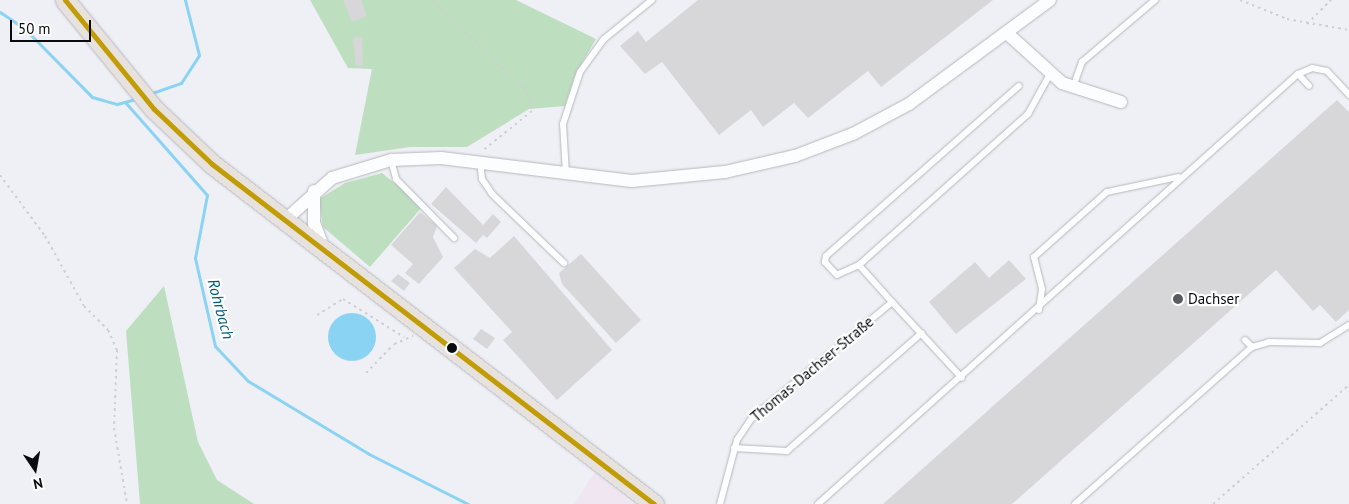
<!DOCTYPE html>
<html>
<head>
<meta charset="utf-8">
<style>
  body { margin:0 }
  #map { position:relative; width:1349px; height:504px; overflow:hidden; background:#eef0f6; font-family:"PT Sans",sans-serif }
  div>[style] { position:absolute }
  [style*='--x'] { left:calc(var(--x)*1px); top:calc(var(--y)*1px); width:calc(var(--w)*1px); rotate:calc(var(--a)*1deg) }
  .commercial>* { inset:0; background:#efe6f2 }
  .green>* { inset:0; background:#bedec0 }
  .water>* { inset:0; background:#8bd3f3 }
  .round { border-radius:50% }
  .stream>* { height:3px; margin:-1.5px; padding:0 1.5px; transform-origin:1.5px; border-radius:1.5px; background:#8bd3f3 }
  .building>* { inset:0; background:#d7d7da }
  .path>* { height:2px; margin-top:-1px; transform-origin:0; background:repeating-linear-gradient(90deg,#cecfd1 0 2.5px,transparent 0 6.5px) }
  .roads { filter:drop-shadow(0 0 1px #b6b7bc) drop-shadow(0 0 1px #b6b7bc) }
  .service>* { height:6px; margin:-3px; padding:0 3px; transform-origin:3px; border-radius:3px; background:#fcfdfe }
  .minor>* { height:12px; margin:-6px; padding:0 6px; transform-origin:6px; border-radius:6px; background:#fcfdfe }
  .primary>* { height:19px; margin:-9.5px; padding:0 9.5px; transform-origin:9.5px; border-radius:9.5px; background:#e8e2de }
  .bus-1>* { height:5px; margin:-2.5px; padding:0 2.5px; transform-origin:2.5px; border-radius:2.5px; background:#c19c04 }
  .dots>* { width:14px; height:14px; translate:-50% -50%; box-sizing:border-box; border:2px solid #fff; border-radius:50% }
  span { translate:-50% -50%; white-space:nowrap; text-align:center; line-height:1.15; -webkit-text-stroke:4.5px #fff; paint-order:stroke }
  .poi-label { font-size:15px; color:#0a0b0f }
  .left { translate:0 -50%; text-align:left }
  .street-label { font-size:15px; color:#0a0b0f }
  .water-label { font-size:16px; color:#025b78; font-style:italic }
  .north { position:absolute; left:10px; top:444px; width:50px; height:50px; -webkit-text-stroke:4px #fff; paint-order:stroke; rotate:168deg; font-size:14px; font-weight:700; line-height:20px; text-align:center; color:#0a0b0f }
  .north::after { content:''; display:block; margin:auto; width:18px; height:22px; background:#0a0b0f; clip-path:polygon(50% 0,100% 100%,50% 72%,0 100%) }
  .scale { position:absolute; left:10px; top:20px; width:81px; height:22px; box-sizing:border-box; border:2px solid #0a0b0f; border-top:0; padding-left:6px; font-size:15px; line-height:18px; white-space:nowrap; color:#0a0b0f; -webkit-text-stroke:4px #fff; paint-order:stroke }
</style>
</head>
<body>
<div id="map">
  <div class="commercial">
    <i style="clip-path:polygon(595px 472px,633px 504px,574px 504px)"></i>
  </div>
  <div class="green">
    <i style="clip-path:polygon(310px 0,516px 0,596px 39px,575px 75px,565px 106px,529px 109px,467px 147px,410px 147px,355px 155px,372px 69px,348px 68px)"></i>
    <i style="clip-path:polygon(382px 173px,423px 206px,370px 267px,323px 227px,319px 199px,345px 183px)"></i>
    <i style="clip-path:polygon(164px 286px,198px 442px,217px 480px,254px 504px,140px 504px,126px 331px)"></i>
  </div>
  <div class="water">
    <i class="round" style="left:328px;top:313px;width:48px;height:48px"></i>
  </div>
  <div class="stream">
    <i style="--x:0;--y:12;--w:30;--a:34"></i>
    <i style="--x:25;--y:29;--w:95;--a:45.4"></i>
    <i style="--x:92;--y:97;--w:26;--a:16"></i>
    <i style="--x:117;--y:104;--w:20;--a:-15"></i>
    <i style="--x:149;--y:94;--w:34;--a:-19"></i>
    <i style="--x:181;--y:83;--w:33;--a:-57"></i>
    <i style="--x:199;--y:55;--w:57;--a:-104.3"></i>
    <i style="--x:125;--y:102;--w:124;--a:48.6"></i>
    <i style="--x:207;--y:195;--w:64;--a:100.8"></i>
    <i style="--x:195;--y:258;--w:90;--a:77.2"></i>
    <i style="--x:215;--y:346;--w:48;--a:46.7"></i>
    <i style="--x:248;--y:381;--w:141;--a:31.1"></i>
    <i style="--x:369;--y:454;--w:111;--a:26.8"></i>
  </div>
  <div class="building">
    <i style="clip-path:polygon(343px 0,361px 0,367px 16px,352px 22px)"></i>
    <i style="clip-path:polygon(698px 0,993px 0,881px 87px,868px 71px,808px 118px,794px 103px,763px 127px,751px 110px,719px 135px,662px 62px,645px 74px,620px 46px,638px 31px,646px 42px)"></i>
    <i style="clip-path:polygon(362px 37px,363px 65px,356px 66px,353px 38px)"></i>
    <i style="clip-path:polygon(1337px 100px,1349px 112px,1349px 310px,1336px 322px,1320px 305px,1313px 311px,1276px 270px,1012px 504px,883px 504px)"></i>
    <i style="clip-path:polygon(446px 187px,483px 225px,493px 214px,501px 222px,487px 238px,483px 235px,476px 243px,431px 204px)"></i>
    <i style="clip-path:polygon(420px 212px,437px 226px,433px 237px,443px 257px,419px 284px,405px 273px,413px 264px,391px 245px)"></i>
    <i style="clip-path:polygon(514px 236px,612px 350px,557px 400px,503px 340px,512px 332px,454px 268px,475px 249px,490px 258px)"></i>
    <i style="clip-path:polygon(581px 254px,641px 320px,616px 343px,562px 284px,559px 273px)"></i>
    <i style="clip-path:polygon(1009px 260px,1026px 279px,956px 334px,929px 302px,975px 262px,989px 278px)"></i>
    <i style="clip-path:polygon(398px 274px,410px 283px,404px 291px,391px 281px)"></i>
    <i style="clip-path:polygon(481px 329px,495px 338px,487px 349px,473px 339px)"></i>
  </div>
  <div class="path">
    <i style="--x:432;--y:0;--w:126;--a:43.7"></i>
    <i style="--x:523;--y:87;--w:14;--a:60"></i>
    <i style="--x:530;--y:99;--w:12;--a:81"></i>
    <i style="--x:532;--y:111;--w:64;--a:141.3"></i>
    <i style="--x:1240;--y:0;--w:51;--a:22"></i>
    <i style="--x:1287;--y:19;--w:63;--a:10.1"></i>
    <i style="--x:1307;--y:24;--w:34;--a:-45"></i>
    <i style="--x:0;--y:175;--w:76;--a:53.6"></i>
    <i style="--x:45;--y:236;--w:80;--a:60.9"></i>
    <i style="--x:84;--y:306;--w:34;--a:45"></i>
    <i style="--x:108;--y:330;--w:22;--a:66"></i>
    <i style="--x:117;--y:350;--w:78;--a:92.2"></i>
    <i style="--x:114;--y:428;--w:77;--a:80.3"></i>
    <i style="--x:317;--y:315;--w:31;--a:-32"></i>
    <i style="--x:343;--y:299;--w:72;--a:31.9"></i>
    <i style="--x:366;--y:373;--w:40;--a:-46"></i>
    <i style="--x:394;--y:344;--w:21;--a:-23"></i>
    <i style="--x:1213;--y:504;--w:181;--a:-41.2"></i>
  </div>
  <div class="roads">
    <div class="service">
      <i style="--x:1298;--y:74;--w:16;--a:47"></i>
      <i style="--x:1073;--y:87;--w:27;--a:-70"></i>
      <i style="--x:1082;--y:62;--w:96;--a:-40.3"></i>
      <i style="--x:391;--y:160;--w:20;--a:75"></i>
      <i style="--x:396;--y:179;--w:83;--a:45.5"></i>
      <i style="--x:480;--y:162;--w:17;--a:83"></i>
      <i style="--x:482;--y:179;--w:18;--a:56"></i>
      <i style="--x:492;--y:194;--w:100;--a:43.8"></i>
      <i style="--x:566;--y:174;--w:50;--a:-93.4"></i>
      <i style="--x:563;--y:124;--w:55;--a:-71.9"></i>
      <i style="--x:580;--y:72;--w:41;--a:-54"></i>
      <i style="--x:604;--y:39;--w:62;--a:-39.1"></i>
      <i style="--x:859;--y:265;--w:24;--a:156"></i>
      <i style="--x:837;--y:275;--w:18;--a:-133"></i>
      <i style="--x:825;--y:262;--w:6;--a:-81"></i>
      <i style="--x:826;--y:256;--w:257;--a:-41.4"></i>
      <i style="--x:892;--y:302;--w:50;--a:-131.7"></i>
      <i style="--x:859;--y:265;--w:227;--a:-41.8"></i>
      <i style="--x:1028;--y:114;--w:46;--a:-61.2"></i>
      <i style="--x:1039;--y:310;--w:21;--a:-82"></i>
      <i style="--x:1042;--y:289;--w:33;--a:-104"></i>
      <i style="--x:1034;--y:257;--w:98;--a:-41.7"></i>
      <i style="--x:1107;--y:192;--w:73;--a:-11.9"></i>
      <i style="--x:1245;--y:340;--w:10;--a:45"></i>
      <i style="--x:734;--y:448;--w:53;--a:3.2"></i>
      <i style="--x:787;--y:451;--w:179;--a:-41.2"></i>
      <i style="--x:720;--y:504;--w:66;--a:-75.1"></i>
      <i style="--x:737;--y:440;--w:27;--a:-56"></i>
      <i style="--x:752;--y:418;--w:182;--a:-39.6"></i>
      <i style="--x:892;--y:302;--w:103;--a:47.4"></i>
      <i style="--x:818;--y:504;--w:644;--a:-41.86"></i>
      <i style="--x:1298;--y:74;--w:15;--a:-23"></i>
      <i style="--x:1312;--y:68;--w:15;--a:11"></i>
      <i style="--x:1327;--y:71;--w:33;--a:47"></i>
      <i style="--x:1075;--y:504;--w:237;--a:-41.6"></i>
      <i style="--x:1252;--y:347;--w:18;--a:-16"></i>
      <i style="--x:1269;--y:342;--w:51;--a:1.1"></i>
      <i style="--x:1320;--y:343;--w:34;--a:-32"></i>
    </div>
    <div class="minor">
      <i style="--x:1008;--y:34;--w:73;--a:42.2"></i>
      <i style="--x:1062;--y:83;--w:62;--a:17.9"></i>
      <i style="--x:314;--y:191;--w:32;--a:90"></i>
      <i style="--x:314;--y:223;--w:28;--a:69"></i>
      <i style="--x:283;--y:222;--w:66;--a:-41.9"></i>
      <i style="--x:332;--y:178;--w:62;--a:-17"></i>
      <i style="--x:391;--y:160;--w:50;--a:-2.3"></i>
      <i style="--x:441;--y:158;--w:192;--a:6.9"></i>
      <i style="--x:632;--y:181;--w:93;--a:-5.5"></i>
      <i style="--x:725;--y:172;--w:72;--a:-12.9"></i>
      <i style="--x:795;--y:156;--w:62;--a:-20.8"></i>
      <i style="--x:853;--y:134;--w:64;--a:-28.2"></i>
      <i style="--x:909;--y:104;--w:175;--a:-36.4"></i>
    </div>
    <div class="primary">
      <i style="--x:65;--y:0;--w:141;--a:50.8"></i>
      <i style="--x:154;--y:109;--w:80;--a:43.5"></i>
      <i style="--x:212;--y:164;--w:558;--a:37.57"></i>
    </div>
  </div>
  <div class="bus-1">
    <i style="--x:65;--y:0;--w:141;--a:50.8"></i>
    <i style="--x:154;--y:109;--w:80;--a:43.5"></i>
    <i style="--x:212;--y:164;--w:558;--a:37.57"></i>
  </div>
  <div class="dots">
    <i style="left:1178px;top:299px;background:#5a5b60"></i>
    <i style="left:452px;top:348px;background:#0a0b0f"></i>
  </div>
  <div class="poi-label">
    <span class="left" style="left:1188px;top:299px">Dachser</span>
  </div>
  <div class="street-label">
    <span style="left:812px;top:369px;rotate:-40deg">Thomas-Dachser-Straße</span>
  </div>
  <div class="water-label">
    <span style="left:221px;top:309px;rotate:75deg">Rohrbach</span>
  </div>
  <div class="north">N</div>
  <div class="scale">50 m</div>
</div>
</body>
</html>
